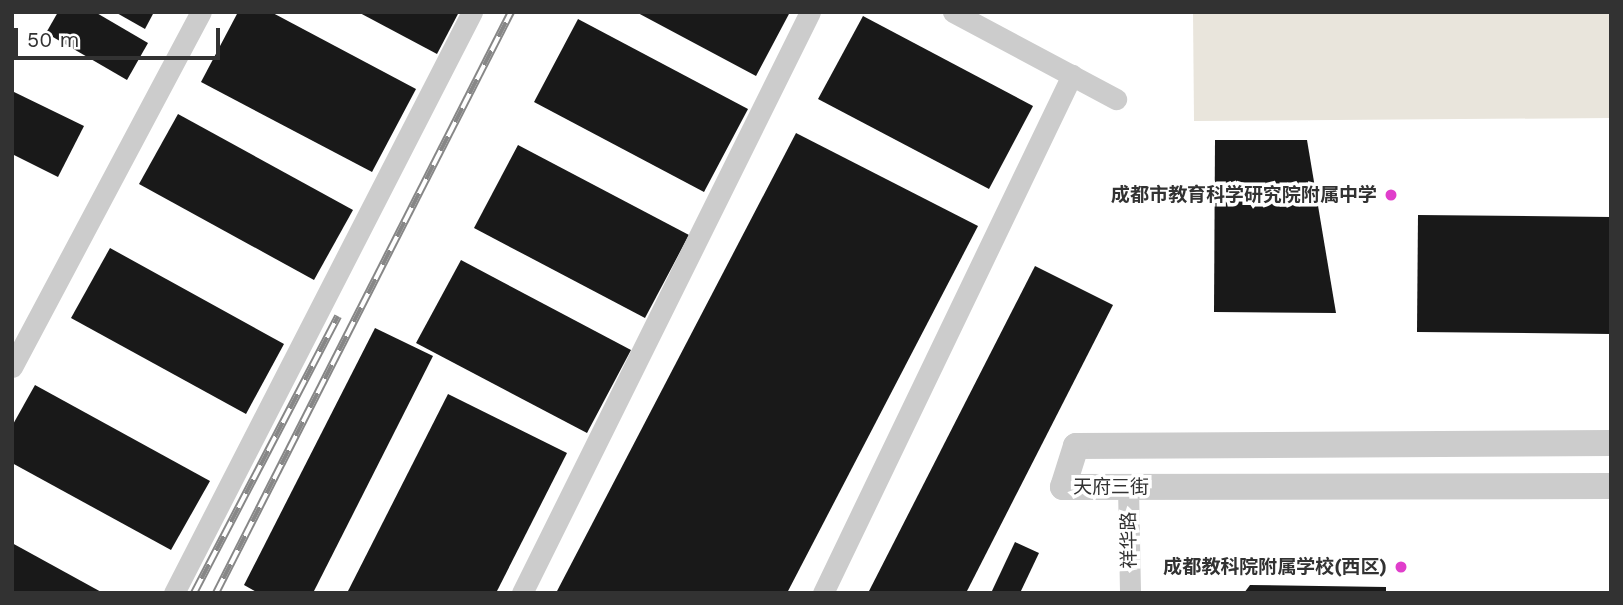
<!DOCTYPE html>
<html>
<head>
<meta charset="utf-8">
<style>
  body { margin:0 }
  #map { position:relative; width:1623px; height:605px; overflow:hidden; background:#fff; font-family:"Work Sans","Noto Sans SC",sans-serif }
  div>[style] { position:absolute }
  [style*='--x'] { left:calc(var(--x)*1px); top:calc(var(--y)*1px); width:calc(var(--w)*1px); rotate:calc(var(--a)*1deg) }
  .green>* { inset:0; background:#e9e5dc }
  .building>* { inset:0; background:#191919 }
  .minor>* { height:21px; margin:-10.5px; padding:0 10.5px; transform-origin:10.5px; border-radius:10.5px; background:#ccc }
  .tertiary>* { height:26px; margin:-13px; padding:0 13px; transform-origin:13px; border-radius:13px; background:#ccc }
  .rail>* { height:8px; margin-top:-4px; transform-origin:0; background:repeating-linear-gradient(90deg,#fff 0 16px,#878787 0 32px); box-sizing:border-box; border-block:2px solid #878787 }
  .dots>* { width:19px; height:19px; translate:-50% -50%; box-sizing:border-box; border:4px solid #fff; border-radius:50% }
  span { translate:-50% -50%; white-space:nowrap; text-align:center; line-height:1.15; -webkit-text-stroke:7px #fff; paint-order:stroke }
  .poi-label { font-size:19px; color:#323232; font-weight:700 }
  .right { translate:-100% -50%; text-align:right }
  .street-label { font-size:19px; color:#323232 }
  .frame { position:absolute; inset:0; border:14px solid #323232; pointer-events:none }
  .scale { position:absolute; left:14px; top:28px; width:206px; height:32px; box-sizing:border-box; border:4px solid #323232; border-top:0; padding-left:9px; font-size:21px; line-height:24px; white-space:nowrap; color:#323232; -webkit-text-stroke:5px #fff; paint-order:stroke }
</style>
</head>
<body>
<div id="map">
  <div class="green">
    <i style="clip-path:polygon(1193px 12px,1611px 12px,1611px 118px,1194px 121px)"></i>
  </div>
  <div class="building">
    <i style="clip-path:polygon(58px 12px,95px 12px,148px 43px,127px 80px,46px 33px)"></i>
    <i style="clip-path:polygon(115px 12px,154px 12px,145px 29px)"></i>
    <i style="clip-path:polygon(238px 12px,271px 12px,416px 89px,372px 172px,201px 82px)"></i>
    <i style="clip-path:polygon(358px 12px,459px 12px,437px 54px)"></i>
    <i style="clip-path:polygon(636px 12px,790px 12px,756px 76px)"></i>
    <i style="clip-path:polygon(863px 16px,1033px 106px,989px 189px,818px 99px)"></i>
    <i style="clip-path:polygon(578px 19px,748px 109px,704px 192px,534px 102px)"></i>
    <i style="clip-path:polygon(12px 91px,84px 126px,58px 177px,12px 154px)"></i>
    <i style="clip-path:polygon(178px 114px,353px 210px,314px 280px,139px 184px)"></i>
    <i style="clip-path:polygon(796px 133px,978px 226px,787px 593px,556px 593px)"></i>
    <i style="clip-path:polygon(1215px 140px,1307px 140px,1336px 313px,1214px 312px)"></i>
    <i style="clip-path:polygon(518px 145px,689px 235px,645px 318px,474px 228px)"></i>
    <i style="clip-path:polygon(1418px 215px,1611px 217px,1611px 334px,1417px 332px)"></i>
    <i style="clip-path:polygon(110px 248px,284px 344px,246px 414px,71px 318px)"></i>
    <i style="clip-path:polygon(461px 260px,631px 350px,587px 433px,416px 343px)"></i>
    <i style="clip-path:polygon(1035px 266px,1113px 305px,966px 593px,868px 593px)"></i>
    <i style="clip-path:polygon(375px 328px,433px 356px,313px 593px,258px 593px,244px 585px)"></i>
    <i style="clip-path:polygon(35px 385px,210px 481px,171px 550px,12px 463px,12px 426px)"></i>
    <i style="clip-path:polygon(448px 394px,567px 453px,496px 593px,347px 593px)"></i>
    <i style="clip-path:polygon(1015px 542px,1039px 553px,1020px 593px,991px 593px)"></i>
    <i style="clip-path:polygon(12px 543px,103px 593px,12px 593px)"></i>
    <i style="clip-path:polygon(1250px 585px,1386px 587px,1386px 593px,1244px 593px)"></i>
  </div>
  <div class="minor">
    <i style="--x:953;--y:12;--w:185;--a:28.1"></i>
    <i style="--x:12;--y:367;--w:402;--a:-62"></i>
    <i style="--x:1128;--y:487;--w:106;--a:88.9"></i>
    <i style="--x:174;--y:593;--w:653;--a:-62.85"></i>
    <i style="--x:522;--y:593;--w:648;--a:-63.63"></i>
    <i style="--x:823;--y:593;--w:575;--a:-64.33"></i>
  </div>
  <div class="tertiary">
    <i style="--x:1611;--y:443;--w:535;--a:179.68"></i>
    <i style="--x:1076;--y:446;--w:43;--a:107.6"></i>
    <i style="--x:1063;--y:487;--w:548;--a:-0.1"></i>
  </div>
  <div class="rail">
    <i style="--x:194;--y:593;--w:312;--a:-62.5"></i>
    <i style="--x:216;--y:593;--w:652;--a:-63.08"></i>
  </div>
  <div class="dots">
    <i style="left:1391px;top:195px;background:#e03ecb"></i>
    <i style="left:1401px;top:567px;background:#e03ecb"></i>
  </div>
  <div class="poi-label">
    <span class="right" style="left:1377px;top:195px">成都市教育科学研究院附属中学</span>
    <span class="right" style="left:1387px;top:567px">成都教科院附属学校(西区)</span>
  </div>
  <div class="street-label">
    <span style="left:1111px;top:487px">天府三街</span>
    <span style="left:1129px;top:540px;rotate:-91deg">祥华路</span>
  </div>
  <div class="frame"></div>
  <div class="scale">50 m</div>
</div>
</body>
</html>
